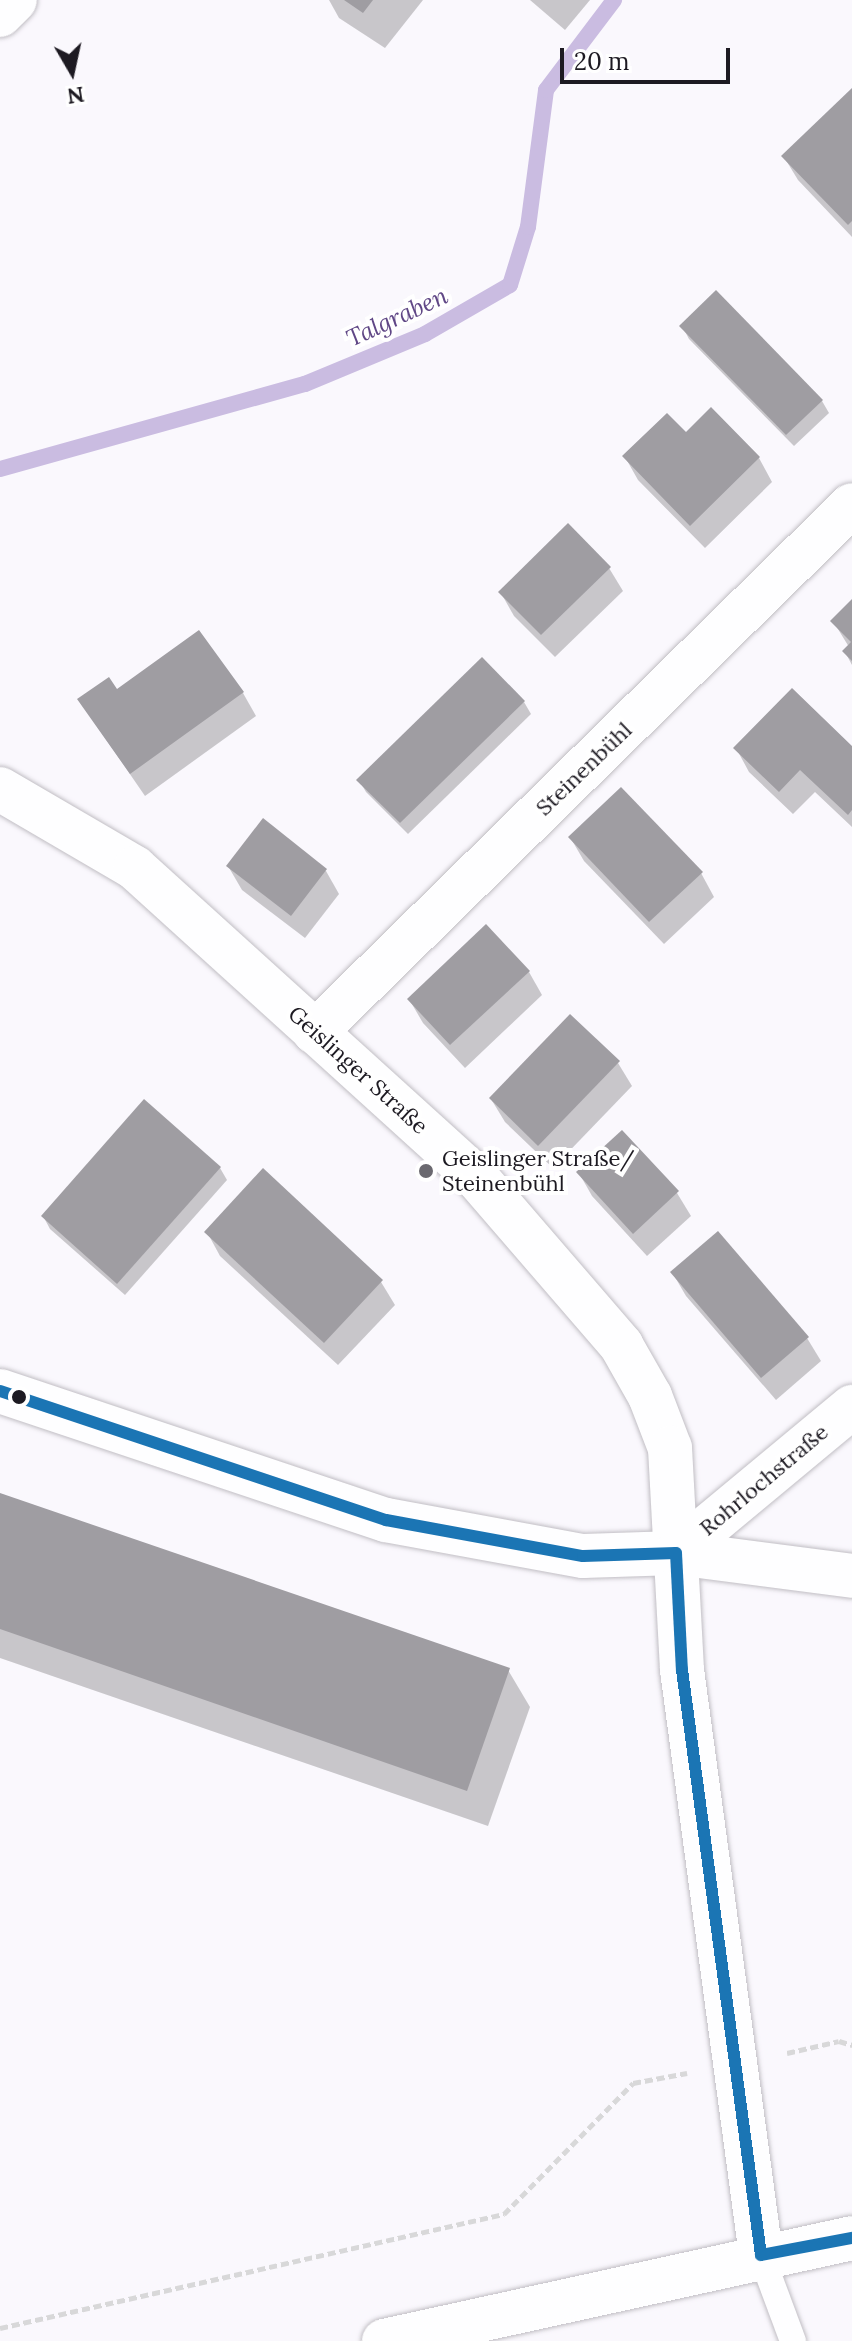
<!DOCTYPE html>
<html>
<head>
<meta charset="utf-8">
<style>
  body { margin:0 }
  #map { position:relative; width:852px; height:2341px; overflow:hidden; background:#faf8fd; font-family:Lora,serif }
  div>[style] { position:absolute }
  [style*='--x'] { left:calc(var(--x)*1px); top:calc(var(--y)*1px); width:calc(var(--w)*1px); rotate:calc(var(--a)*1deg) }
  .shadow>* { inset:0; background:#0003 }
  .stream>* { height:16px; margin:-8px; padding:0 8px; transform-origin:8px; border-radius:8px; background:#cabce1 }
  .building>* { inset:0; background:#9f9da2 }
  .path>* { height:5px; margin-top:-2.5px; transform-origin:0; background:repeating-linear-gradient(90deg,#d8d8d9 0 8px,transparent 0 12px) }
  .roads { filter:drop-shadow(0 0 2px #c1bec4) drop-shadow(0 0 2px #c1bec4) }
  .lane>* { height:26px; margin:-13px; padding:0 13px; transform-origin:13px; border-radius:13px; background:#fefeff }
  .street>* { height:44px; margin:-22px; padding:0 22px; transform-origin:22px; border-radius:22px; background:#fefeff }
  .secondary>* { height:44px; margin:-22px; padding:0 22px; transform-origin:22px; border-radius:22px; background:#fefeff }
  .bus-1>* { height:12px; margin:-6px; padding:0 6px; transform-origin:6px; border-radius:6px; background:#1b75b4 }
  .dots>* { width:22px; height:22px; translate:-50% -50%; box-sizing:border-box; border:4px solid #fff; border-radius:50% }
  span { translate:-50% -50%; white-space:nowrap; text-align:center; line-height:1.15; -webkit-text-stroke:8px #fff; paint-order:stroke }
  .street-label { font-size:22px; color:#1d1a22 }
  .poi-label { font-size:22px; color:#1d1a22 }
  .left { translate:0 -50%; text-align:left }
  .water-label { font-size:24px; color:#604786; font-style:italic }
  .north { position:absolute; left:32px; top:32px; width:80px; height:80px; -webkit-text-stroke:6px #fff; paint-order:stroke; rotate:171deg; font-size:22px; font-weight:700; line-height:32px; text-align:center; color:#1d1a22 }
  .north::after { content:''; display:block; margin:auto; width:28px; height:36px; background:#1d1a22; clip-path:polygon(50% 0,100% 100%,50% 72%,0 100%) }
  .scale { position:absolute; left:560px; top:48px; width:170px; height:36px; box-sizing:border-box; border:4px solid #1d1a22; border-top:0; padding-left:10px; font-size:24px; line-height:28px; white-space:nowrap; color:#1d1a22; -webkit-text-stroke:6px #fff; paint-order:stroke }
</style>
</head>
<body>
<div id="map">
  <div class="shadow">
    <i style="clip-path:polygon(329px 0,423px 0,385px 48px,339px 18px)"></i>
    <i style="clip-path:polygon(530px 0,590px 0,565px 30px)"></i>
    <i style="clip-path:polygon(852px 91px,852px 237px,798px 180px,784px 157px)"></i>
    <i style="clip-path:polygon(682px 326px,822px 401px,829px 413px,794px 446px,689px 339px)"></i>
    <i style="clip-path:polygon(711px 410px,759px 458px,772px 482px,705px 548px,638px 480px,625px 457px,686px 435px)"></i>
    <i style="clip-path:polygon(609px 568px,623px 591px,555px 657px,514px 616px,501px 593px)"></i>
    <i style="clip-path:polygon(852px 601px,852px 665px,845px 652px,849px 647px,833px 621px)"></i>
    <i style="clip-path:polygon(117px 692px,243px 693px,256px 716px,145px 796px,79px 700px)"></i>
    <i style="clip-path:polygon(524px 702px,531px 714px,408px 834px,366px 792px,359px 780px)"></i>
    <i style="clip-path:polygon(736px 748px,852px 749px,852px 827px,815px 792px,793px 814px,749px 772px)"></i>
    <i style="clip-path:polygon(570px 837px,701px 873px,714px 897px,664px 944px,584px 861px)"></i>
    <i style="clip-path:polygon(228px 866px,326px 871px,339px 894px,305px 938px,242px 890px)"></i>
    <i style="clip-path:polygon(529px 972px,542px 995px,465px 1068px,423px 1023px,409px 999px)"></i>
    <i style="clip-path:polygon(618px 1063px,632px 1086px,553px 1168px,505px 1122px,491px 1099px)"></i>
    <i style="clip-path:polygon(220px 1168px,227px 1180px,125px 1295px,50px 1229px,43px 1216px)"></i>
    <i style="clip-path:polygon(579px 1173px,677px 1193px,691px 1216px,647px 1256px,592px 1196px)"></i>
    <i style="clip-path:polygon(207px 1232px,381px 1282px,395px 1305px,338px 1365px,220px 1256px)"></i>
    <i style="clip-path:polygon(672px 1272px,807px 1338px,821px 1361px,776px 1400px,686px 1296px)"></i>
    <i style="clip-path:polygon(0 1495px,508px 1670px,530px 1707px,488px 1826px,0 1658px)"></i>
  </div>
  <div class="stream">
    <i style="--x:0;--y:469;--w:317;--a:-15.6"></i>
    <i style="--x:305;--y:384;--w:130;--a:-22.6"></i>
    <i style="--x:425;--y:334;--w:98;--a:-30"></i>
    <i style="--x:510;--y:285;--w:61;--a:-72.8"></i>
    <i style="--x:528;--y:227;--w:138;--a:-82.5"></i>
    <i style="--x:546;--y:90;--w:113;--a:-52.9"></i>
  </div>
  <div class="building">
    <i style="clip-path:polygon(344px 0,373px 0,363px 13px)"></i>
    <i style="clip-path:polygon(852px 88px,852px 221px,848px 225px,781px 156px)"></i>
    <i style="clip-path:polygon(716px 290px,823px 400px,786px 435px,679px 326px)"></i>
    <i style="clip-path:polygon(711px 407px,760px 457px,690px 526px,622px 456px,667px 413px,686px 432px)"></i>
    <i style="clip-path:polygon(568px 523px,611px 567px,541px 635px,498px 592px)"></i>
    <i style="clip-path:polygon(852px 599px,852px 661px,842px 651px,851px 642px,830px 621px)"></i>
    <i style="clip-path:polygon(199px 630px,244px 692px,130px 774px,77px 699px,109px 677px,117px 689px)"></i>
    <i style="clip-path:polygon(482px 657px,525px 701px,400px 823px,356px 780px)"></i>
    <i style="clip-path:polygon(792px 688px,852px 746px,852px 810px,848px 815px,800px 770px,779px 792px,733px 748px)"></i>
    <i style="clip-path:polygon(621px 787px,703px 872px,649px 922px,568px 837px)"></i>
    <i style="clip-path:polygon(263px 818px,327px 869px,291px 916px,226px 866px)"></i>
    <i style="clip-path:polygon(486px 924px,530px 971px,450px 1045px,407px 999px)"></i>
    <i style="clip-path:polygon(570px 1014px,620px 1061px,538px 1146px,489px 1098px)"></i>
    <i style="clip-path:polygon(144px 1099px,221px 1167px,117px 1284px,41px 1216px)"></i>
    <i style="clip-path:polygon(622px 1130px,679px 1191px,633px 1234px,576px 1172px)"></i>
    <i style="clip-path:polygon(263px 1168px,383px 1280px,324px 1343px,204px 1232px)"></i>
    <i style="clip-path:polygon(718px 1231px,809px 1337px,761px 1378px,670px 1272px)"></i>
    <i style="clip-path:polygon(0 1493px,510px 1668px,467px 1791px,0 1629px)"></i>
  </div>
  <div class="path">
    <i style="--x:787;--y:2053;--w:53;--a:-13"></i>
    <i style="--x:839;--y:2041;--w:14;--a:17"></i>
    <i style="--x:0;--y:2328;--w:517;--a:-12.75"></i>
    <i style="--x:504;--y:2214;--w:184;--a:-45.4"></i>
    <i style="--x:633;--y:2083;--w:55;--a:-10.5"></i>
  </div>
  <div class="roads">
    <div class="lane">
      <i style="--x:761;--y:2255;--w:92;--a:69.6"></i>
    </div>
    <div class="street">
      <i style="--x:0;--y:15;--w:21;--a:-45"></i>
      <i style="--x:0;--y:789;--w:156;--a:30.3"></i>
      <i style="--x:135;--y:868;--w:462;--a:42.2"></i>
      <i style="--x:477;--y:1178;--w:221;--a:49.2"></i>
      <i style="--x:621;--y:1345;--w:59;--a:60.4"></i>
      <i style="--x:650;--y:1396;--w:56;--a:69"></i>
      <i style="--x:670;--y:1448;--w:222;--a:86.9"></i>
      <i style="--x:682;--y:1670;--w:590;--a:82.31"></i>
      <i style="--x:315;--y:1032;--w:752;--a:-44.46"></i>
      <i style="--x:0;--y:1391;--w:407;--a:18.5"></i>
      <i style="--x:386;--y:1520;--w:200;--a:10.4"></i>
      <i style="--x:583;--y:1556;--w:93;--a:-1.8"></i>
      <i style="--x:676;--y:1553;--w:177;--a:7.4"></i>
      <i style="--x:676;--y:1553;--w:229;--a:-39.7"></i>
    </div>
    <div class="secondary">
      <i style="--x:384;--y:2341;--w:479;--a:-12.4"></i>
    </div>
  </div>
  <div class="bus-1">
    <i style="--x:0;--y:1391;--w:407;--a:18.5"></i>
    <i style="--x:386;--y:1520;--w:200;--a:10.4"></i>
    <i style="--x:583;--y:1556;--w:93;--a:-1.8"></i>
    <i style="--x:676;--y:1553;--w:117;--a:87.1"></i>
    <i style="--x:682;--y:1670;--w:590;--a:82.31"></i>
    <i style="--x:761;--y:2255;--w:93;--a:-10.6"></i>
  </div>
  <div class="dots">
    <i style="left:426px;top:1171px;background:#6a686f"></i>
    <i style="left:19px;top:1397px;background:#1d1a22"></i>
  </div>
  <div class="street-label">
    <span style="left:584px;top:769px;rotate:-44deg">Steinenbühl</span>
    <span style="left:358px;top:1070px;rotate:42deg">Geislinger Straße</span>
    <span style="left:764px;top:1480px;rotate:-40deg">Rohrlochstraße</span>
  </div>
  <div class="poi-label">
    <span class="left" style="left:442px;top:1171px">Geislinger Straße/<br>Steinenbühl</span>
  </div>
  <div class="water-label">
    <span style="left:397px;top:317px;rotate:-25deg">Talgraben</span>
  </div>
  <div class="north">N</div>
  <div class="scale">20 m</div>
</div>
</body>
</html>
